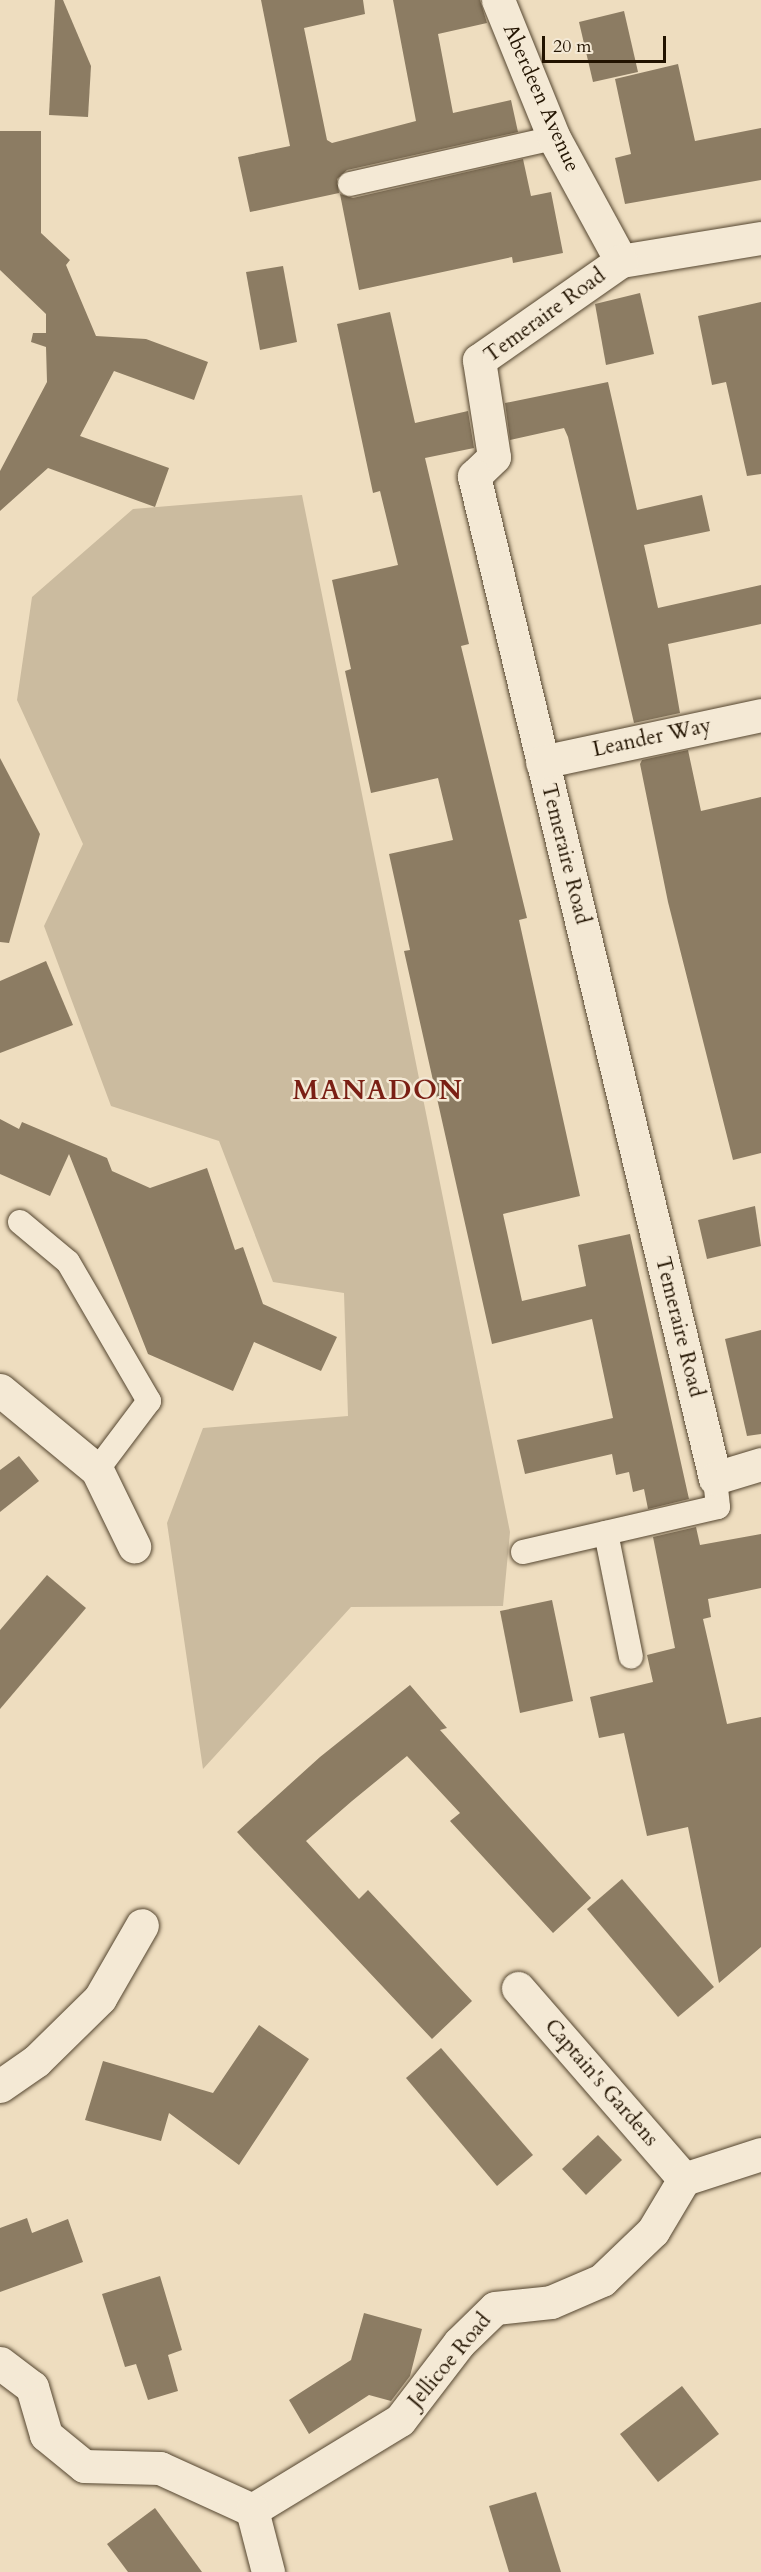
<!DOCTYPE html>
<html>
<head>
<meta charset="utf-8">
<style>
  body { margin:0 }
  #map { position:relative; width:761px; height:2572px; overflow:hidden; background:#eeddbf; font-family:Cardo,serif }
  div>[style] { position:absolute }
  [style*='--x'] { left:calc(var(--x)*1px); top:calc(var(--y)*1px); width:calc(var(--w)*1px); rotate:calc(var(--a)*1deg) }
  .green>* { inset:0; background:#cbbb9f }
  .building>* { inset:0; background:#8c7c63 }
  .roads { filter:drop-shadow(0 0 2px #554630) drop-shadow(0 0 2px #554630) }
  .lane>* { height:24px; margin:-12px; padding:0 12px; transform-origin:12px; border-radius:12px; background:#f4e9d5 }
  .street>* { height:33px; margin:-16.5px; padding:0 16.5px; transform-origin:16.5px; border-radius:16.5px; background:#f4e9d5 }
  span { translate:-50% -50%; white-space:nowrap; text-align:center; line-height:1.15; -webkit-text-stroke:5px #f4e9d5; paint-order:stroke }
  .street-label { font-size:21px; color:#221300 }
  .district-label { font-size:27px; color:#7a1f14; font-weight:700; letter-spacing:1.5px }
  .scale { position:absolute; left:542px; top:36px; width:124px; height:27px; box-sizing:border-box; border:3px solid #221300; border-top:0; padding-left:8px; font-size:18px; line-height:21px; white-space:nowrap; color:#221300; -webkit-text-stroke:4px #f4e9d5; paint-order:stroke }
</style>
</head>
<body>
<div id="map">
  <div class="green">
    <i style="clip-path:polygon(302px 495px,510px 1532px,503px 1606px,351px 1607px,203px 1769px,167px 1523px,203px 1428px,348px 1416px,344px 1293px,273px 1282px,219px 1141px,111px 1106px,44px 926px,83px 844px,17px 700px,32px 597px,133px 509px)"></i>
  </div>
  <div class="building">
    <i style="clip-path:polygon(55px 0,63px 0,91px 66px,88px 117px,49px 115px)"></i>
    <i style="clip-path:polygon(261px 0,363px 0,365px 14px,304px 28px,327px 140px,332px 143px,416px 121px,393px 0,480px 0,487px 23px,438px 34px,453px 113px,511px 100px,518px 132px,347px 170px,337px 179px,339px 193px,250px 212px,238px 157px,290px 146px)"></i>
    <i style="clip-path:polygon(624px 11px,638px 72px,593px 82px,579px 22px)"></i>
    <i style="clip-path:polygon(678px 64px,695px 141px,761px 128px,761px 180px,625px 204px,615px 158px,631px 154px,615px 79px)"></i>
    <i style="clip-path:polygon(0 131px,41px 131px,41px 233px,70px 260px,66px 265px,96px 336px,146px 339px,208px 362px,194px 400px,114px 371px,80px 436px,169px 468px,155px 507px,48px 468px,0 511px,0 471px,47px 382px,46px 347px,31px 342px,33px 333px,46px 333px,46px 314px,0 270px)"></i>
    <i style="clip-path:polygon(523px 159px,531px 196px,551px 192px,563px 253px,513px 263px,512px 257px,359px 290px,340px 194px,353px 198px)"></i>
    <i style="clip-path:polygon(283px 266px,297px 342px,260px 350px,246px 272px)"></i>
    <i style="clip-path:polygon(640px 293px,654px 354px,606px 365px,595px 304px)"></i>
    <i style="clip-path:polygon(761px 302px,761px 474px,747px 476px,726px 382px,712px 385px,698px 316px)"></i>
    <i style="clip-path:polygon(390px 312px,415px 423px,468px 411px,474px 448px,425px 458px,469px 644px,461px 646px,527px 918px,519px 920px,580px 1196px,503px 1214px,522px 1301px,586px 1286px,578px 1245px,630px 1234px,689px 1499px,648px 1509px,644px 1489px,633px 1492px,629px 1472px,616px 1475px,612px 1454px,525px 1474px,517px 1440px,613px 1418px,592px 1319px,492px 1344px,404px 951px,410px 950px,389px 854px,453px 840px,438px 778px,371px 793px,345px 671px,351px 669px,332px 580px,398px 565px,380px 491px,373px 493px,337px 324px)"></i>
    <i style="clip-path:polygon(608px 382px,637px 510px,702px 495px,710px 531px,644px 545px,658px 608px,761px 585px,761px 624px,668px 644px,680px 713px,634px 723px,568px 437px,564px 428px,510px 440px,505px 403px)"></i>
    <i style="clip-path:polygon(688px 750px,701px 811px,761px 797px,761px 1153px,733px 1160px,668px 902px,640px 764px,642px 760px)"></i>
    <i style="clip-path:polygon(0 758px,40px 834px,9px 943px,0 942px)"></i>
    <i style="clip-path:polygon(46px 961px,73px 1025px,0 1053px,0 981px)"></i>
    <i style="clip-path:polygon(0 1119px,19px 1129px,22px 1122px,107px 1158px,112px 1171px,150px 1188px,207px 1168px,235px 1250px,243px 1247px,263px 1304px,337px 1337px,321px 1371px,254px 1342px,233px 1391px,148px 1354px,69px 1154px,50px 1196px,0 1174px)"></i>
    <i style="clip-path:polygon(755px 1206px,761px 1246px,707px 1259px,698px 1220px)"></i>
    <i style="clip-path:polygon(761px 1330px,761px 1434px,747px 1436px,725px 1339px)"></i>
    <i style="clip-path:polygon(19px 1456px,39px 1481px,0 1512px,0 1470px)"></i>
    <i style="clip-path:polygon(696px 1527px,700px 1545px,761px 1534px,761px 1588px,708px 1599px,711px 1617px,703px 1619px,727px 1724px,761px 1717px,761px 1947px,719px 1983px,688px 1827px,647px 1836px,624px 1733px,599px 1738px,590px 1697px,653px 1682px,647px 1655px,675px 1648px,653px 1537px)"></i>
    <i style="clip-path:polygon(47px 1575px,86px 1608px,0 1709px,0 1630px)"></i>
    <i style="clip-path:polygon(552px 1600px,573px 1701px,520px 1713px,500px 1611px)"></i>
    <i style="clip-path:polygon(410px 1685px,447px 1728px,440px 1730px,591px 1898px,553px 1933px,450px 1821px,460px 1813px,407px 1756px,352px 1801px,306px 1841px,359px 1899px,368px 1890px,472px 2001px,432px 2039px,237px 1832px,320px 1757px)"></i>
    <i style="clip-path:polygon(622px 1879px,714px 1987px,678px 2017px,587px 1909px)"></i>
    <i style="clip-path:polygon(259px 2025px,309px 2059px,239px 2165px,169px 2113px,161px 2141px,85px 2120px,103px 2061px,213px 2093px)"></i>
    <i style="clip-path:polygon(441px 2048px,533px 2155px,497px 2186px,406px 2078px)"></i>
    <i style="clip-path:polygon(598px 2135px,622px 2160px,586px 2195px,562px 2169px)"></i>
    <i style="clip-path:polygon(27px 2218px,32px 2233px,68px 2219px,83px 2262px,0 2292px,0 2228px)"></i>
    <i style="clip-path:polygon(160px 2276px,182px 2350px,168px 2355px,178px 2391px,148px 2400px,136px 2364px,125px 2367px,102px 2294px)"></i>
    <i style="clip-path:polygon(364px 2313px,422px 2329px,410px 2376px,391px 2401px,369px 2395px,309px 2434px,289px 2400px,351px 2360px)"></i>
    <i style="clip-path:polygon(682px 2386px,719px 2434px,658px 2482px,620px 2434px)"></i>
    <i style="clip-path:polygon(536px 2492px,561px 2572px,509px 2572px,489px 2506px)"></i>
    <i style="clip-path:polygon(155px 2508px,202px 2572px,128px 2572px,107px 2544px)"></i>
  </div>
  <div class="roads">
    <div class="lane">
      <i style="--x:350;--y:184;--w:209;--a:-12.7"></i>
      <i style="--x:20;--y:1222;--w:62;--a:39.8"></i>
      <i style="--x:68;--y:1262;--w:161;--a:59.8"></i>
      <i style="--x:149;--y:1401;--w:86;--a:127"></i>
      <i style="--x:606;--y:1533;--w:126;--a:78.6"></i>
      <i style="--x:523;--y:1552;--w:200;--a:-13"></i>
      <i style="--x:718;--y:1507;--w:29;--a:-96"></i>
    </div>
    <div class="street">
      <i style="--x:498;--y:0;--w:149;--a:67.9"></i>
      <i style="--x:554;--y:138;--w:140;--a:61.4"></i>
      <i style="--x:761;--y:238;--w:142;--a:170.7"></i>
      <i style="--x:621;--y:261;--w:173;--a:145.1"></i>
      <i style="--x:479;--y:360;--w:98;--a:81.2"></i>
      <i style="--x:494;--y:457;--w:28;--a:136"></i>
      <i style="--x:474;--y:476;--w:1031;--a:76.48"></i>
      <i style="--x:715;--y:1478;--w:48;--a:-16.9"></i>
      <i style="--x:542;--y:762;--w:224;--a:-12.1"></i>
      <i style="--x:0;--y:1390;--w:126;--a:39.5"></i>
      <i style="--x:97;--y:1470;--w:85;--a:64"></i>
      <i style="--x:518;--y:1988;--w:253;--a:49"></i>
      <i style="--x:0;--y:2086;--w:44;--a:-34.8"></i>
      <i style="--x:36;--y:2061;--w:90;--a:-44.5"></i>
      <i style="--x:100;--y:1998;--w:84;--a:-60.1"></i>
      <i style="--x:0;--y:2363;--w:40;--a:37"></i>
      <i style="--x:32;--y:2387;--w:50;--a:73.7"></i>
      <i style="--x:46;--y:2435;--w:49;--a:39.2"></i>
      <i style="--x:84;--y:2466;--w:76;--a:1.5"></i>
      <i style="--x:160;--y:2468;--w:101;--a:24.5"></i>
      <i style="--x:252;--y:2510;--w:173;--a:-31.3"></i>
      <i style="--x:400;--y:2420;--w:97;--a:-52.5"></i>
      <i style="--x:459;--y:2343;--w:50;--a:-44.2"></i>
      <i style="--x:495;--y:2308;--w:56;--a:-6.1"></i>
      <i style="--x:551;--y:2302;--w:56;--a:-23.3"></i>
      <i style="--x:602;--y:2280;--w:71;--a:-43.9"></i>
      <i style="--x:653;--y:2231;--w:61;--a:-59.2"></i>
      <i style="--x:684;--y:2179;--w:81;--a:-18"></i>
      <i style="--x:252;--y:2510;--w:64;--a:75.5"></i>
    </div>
  </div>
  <div class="street-label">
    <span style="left:541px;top:98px;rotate:66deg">Aberdeen Avenue</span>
    <span style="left:545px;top:316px;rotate:-36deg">Temeraire Road</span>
    <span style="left:652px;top:738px;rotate:-12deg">Leander Way</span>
    <span style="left:565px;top:854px;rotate:76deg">Temeraire Road</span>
    <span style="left:679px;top:1327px;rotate:76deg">Temeraire Road</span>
    <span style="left:601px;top:2083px;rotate:49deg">Captain's Gardens</span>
    <span style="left:450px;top:2361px;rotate:-50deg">Jellicoe Road</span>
  </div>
  <div class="district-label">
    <span style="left:378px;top:1091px">MANADON</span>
  </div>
  <div class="scale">20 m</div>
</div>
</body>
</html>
